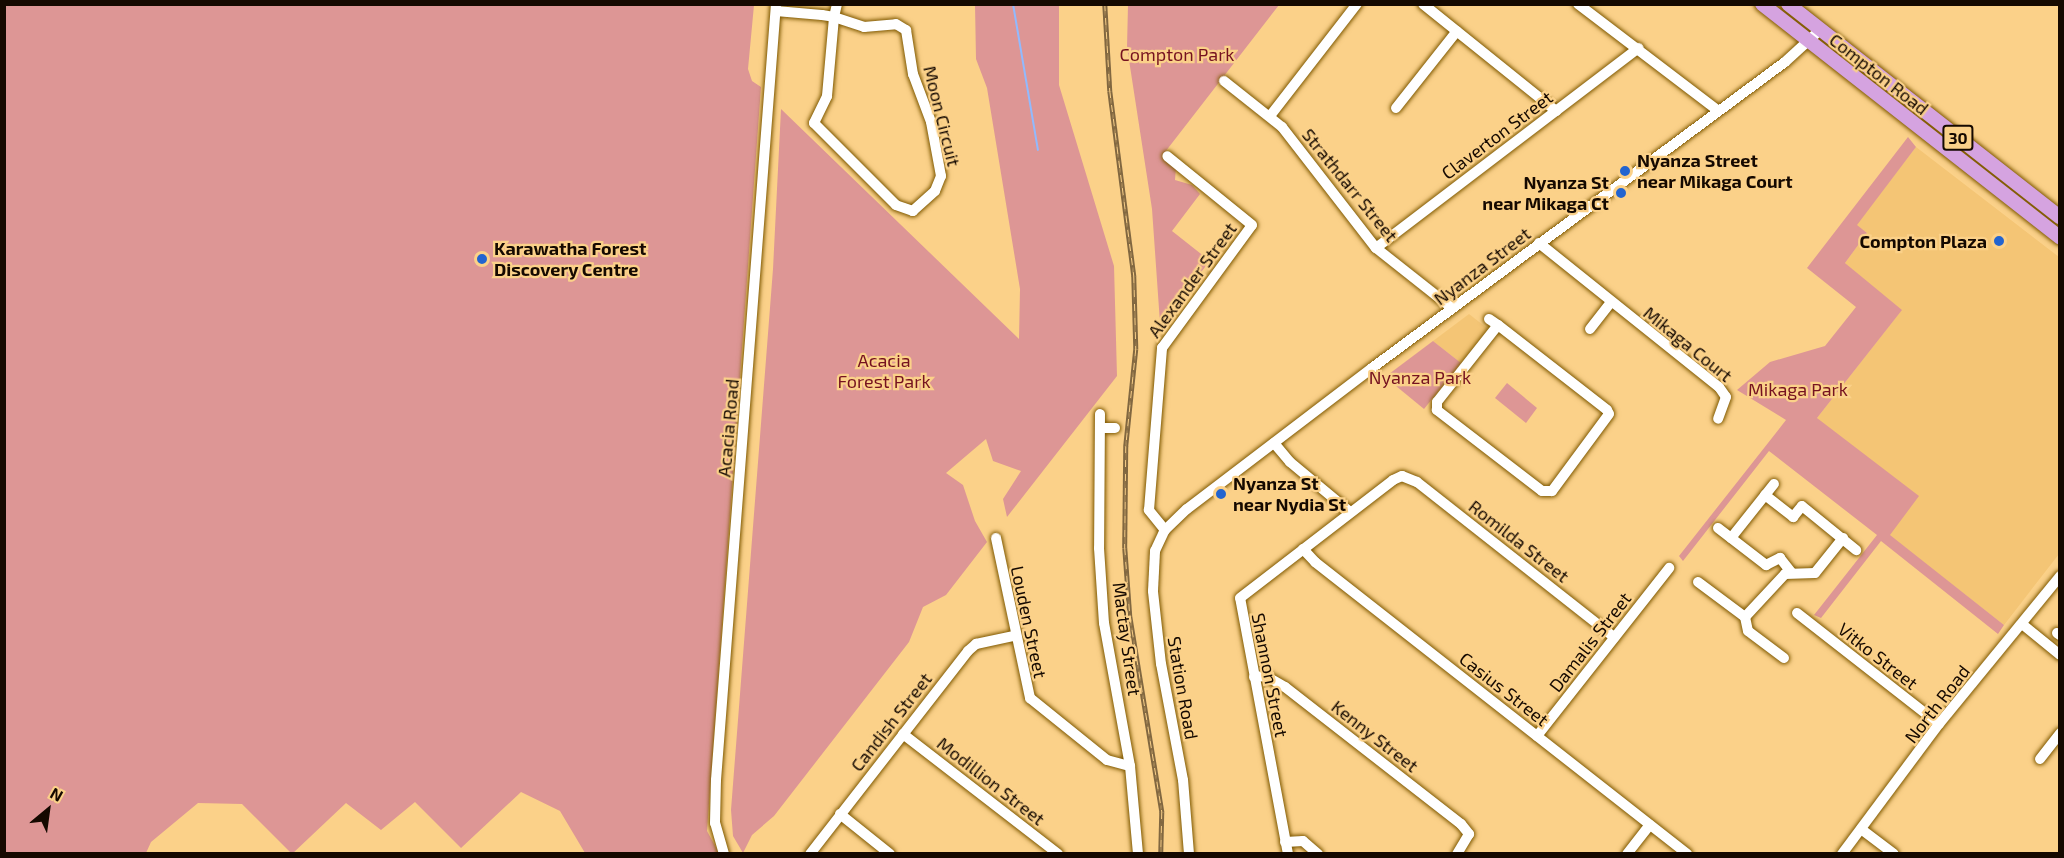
<!DOCTYPE html>
<html>
<head>
<meta charset="utf-8">
<style>
  body { margin:0 }
  #map { position:relative; width:2064px; height:858px; overflow:hidden; background:#fbd189; font-family:"Exo 2",sans-serif }
  div>[style] { position:absolute }
  [style*='--x'] { left:calc(var(--x)*1px); top:calc(var(--y)*1px); width:calc(var(--w)*1px); rotate:calc(var(--a)*1deg) }
  .built>* { inset:0; background:#f4c575 }
  .green>* { inset:0; background:#dd9695 }
  .stream>* { height:2px; margin:-1px; padding:0 1px; transform-origin:1px; border-radius:1px; background:#91bafe }
  .roads { filter:drop-shadow(0 0 2px #7f5900) drop-shadow(0 0 2px #7f5900) }
  .minor>* { height:10px; margin:-5px; padding:0 5px; transform-origin:5px; border-radius:5px; background:#fff }
  .major>* { height:14px; margin:-7px; padding:0 7px; transform-origin:7px; border-radius:7px; background:#d5a3e0 }
  .rail>* { height:4.5px; margin-top:-2.25px; transform-origin:0; background:repeating-linear-gradient(90deg,#fbd189 0 7px,#816740 0 14px); box-sizing:border-box; border-block:2px solid #816740 }
  .dots>* { width:16px; height:16px; translate:-50% -50%; box-sizing:border-box; border:3px solid #fbd189; border-radius:50% }
  span { translate:-50% -50%; white-space:nowrap; text-align:center; line-height:1.15; -webkit-text-stroke:4.5px #fbd189; paint-order:stroke }
  .shield-label span { padding:2px 4px; background:#fbd189; border:2px solid; border-radius:4px; -webkit-text-stroke-width:0 }
  .shield-label { font-size:16px; color:#150900; font-weight:700 }
  .park-label { font-size:18px; color:#751220 }
  .street-label { font-size:18px; color:#150900 }
  .poi-label { font-size:18px; color:#150900; font-weight:700 }
  .left { translate:0 -50%; text-align:left }
  .right { translate:-100% -50%; text-align:right }
  .frame { position:absolute; inset:0; border:6px solid #150900; pointer-events:none }
  .north { position:absolute; left:18px; top:780px; width:60px; height:60px; -webkit-text-stroke:4px #fbd189; paint-order:stroke; rotate:29deg; font-size:16px; font-weight:700; line-height:24px; text-align:center; color:#150900 }
  .north::after { content:''; display:block; margin:auto; width:21px; height:27px; background:#150900; clip-path:polygon(50% 0,100% 100%,50% 72%,0 100%) }
</style>
</head>
<body>
<div id="map">
  <div class="built">
    <i style="clip-path:polygon(1916px 147px,2059px 257px,2059px 554px,2004px 625px,1889px 535px,1817px 418px,1901px 311px,1845px 263px,1867px 233px,1856px 225px)"></i>
    <i style="clip-path:polygon(1469px 314px,1488px 329px,1461px 363px,1433px 341px)"></i>
  </div>
  <div class="green">
    <i style="clip-path:polygon(5px 5px,754px 5px,748px 69px,752px 81px,761px 87px,707px 831px,719px 853px,585px 853px,560px 811px,521px 792px,461px 848px,415px 802px,381px 830px,346px 803px,292px 854px,242px 804px,198px 803px,151px 842px,146px 853px,5px 854px)"></i>
    <i style="clip-path:polygon(975px 5px,1059px 5px,1059px 85px,1114px 266px,1117px 376px,1007px 517px,1003px 499px,1021px 471px,993px 461px,986px 439px,946px 473px,963px 485px,975px 521px,987px 542px,946px 595px,923px 607px,909px 642px,774px 816px,752px 835px,743px 853px,733px 836px,731px 810px,773px 269px,781px 109px,1019px 339px,1020px 289px,987px 88px,976px 59px)"></i>
    <i style="clip-path:polygon(1128px 5px,1279px 5px,1162px 156px,1176px 167px,1175px 180px,1192px 185px,1200px 194px,1172px 231px,1210px 261px,1160px 323px,1152px 209px,1127px 47px)"></i>
    <i style="clip-path:polygon(1908px 137px,1916px 147px,1857px 225px,1867px 233px,1845px 263px,1902px 310px,1817px 418px,1919px 496px,1890px 535px,2004px 625px,1998px 634px,1881px 541px,1821px 618px,1814px 615px,1877px 535px,1769px 451px,1683px 561px,1679px 556px,1786px 420px,1737px 390px,1770px 362px,1825px 346px,1856px 307px,1807px 268px)"></i>
    <i style="clip-path:polygon(1433px 341px,1461px 363px,1424px 409px,1385px 377px)"></i>
    <i style="clip-path:polygon(1507px 383px,1537px 408px,1526px 423px,1495px 398px)"></i>
  </div>
  <div class="stream">
    <i style="--x:1013;--y:4;--w:148;--a:80.3"></i>
  </div>
  <div class="roads">
    <div class="minor">
      <i style="--x:1423;--y:4;--w:171;--a:38.8"></i>
      <i style="--x:1578;--y:4;--w:175;--a:37.3"></i>
      <i style="--x:776;--y:11;--w:46;--a:5"></i>
      <i style="--x:822;--y:15;--w:12;--a:9"></i>
      <i style="--x:834;--y:17;--w:32;--a:18"></i>
      <i style="--x:864;--y:27;--w:32;--a:-5"></i>
      <i style="--x:896;--y:24;--w:12;--a:31"></i>
      <i style="--x:906;--y:30;--w:45;--a:81"></i>
      <i style="--x:913;--y:74;--w:51;--a:69.4"></i>
      <i style="--x:931;--y:122;--w:55;--a:79.5"></i>
      <i style="--x:941;--y:176;--w:16;--a:112"></i>
      <i style="--x:935;--y:191;--w:30;--a:138"></i>
      <i style="--x:913;--y:211;--w:18;--a:-161"></i>
      <i style="--x:896;--y:205;--w:116;--a:-135"></i>
      <i style="--x:814;--y:123;--w:30;--a:-64"></i>
      <i style="--x:827;--y:96;--w:79;--a:-84.9"></i>
      <i style="--x:834;--y:17;--w:13;--a:-77"></i>
      <i style="--x:1224;--y:81;--w:74;--a:38.4"></i>
      <i style="--x:1282;--y:127;--w:153;--a:52.2"></i>
      <i style="--x:1376;--y:248;--w:97;--a:38.3"></i>
      <i style="--x:1396;--y:108;--w:98;--a:-51.6"></i>
      <i style="--x:1270;--y:116;--w:142;--a:-52.2"></i>
      <i style="--x:1539;--y:243;--w:231;--a:38.7"></i>
      <i style="--x:1719;--y:387;--w:12;--a:55"></i>
      <i style="--x:1726;--y:397;--w:23;--a:110"></i>
      <i style="--x:1376;--y:248;--w:330;--a:-37.3"></i>
      <i style="--x:1489;--y:319;--w:11;--a:34"></i>
      <i style="--x:1498;--y:325;--w:138;--a:37.9"></i>
      <i style="--x:1607;--y:410;--w:4;--a:63"></i>
      <i style="--x:1609;--y:414;--w:96;--a:126.5"></i>
      <i style="--x:1552;--y:491;--w:10;--a:180"></i>
      <i style="--x:1542;--y:491;--w:133;--a:-142.4"></i>
      <i style="--x:1437;--y:410;--w:8;--a:-90"></i>
      <i style="--x:1437;--y:402;--w:98;--a:-51.6"></i>
      <i style="--x:1590;--y:329;--w:33;--a:-52"></i>
      <i style="--x:1100;--y:414;--w:134;--a:90.4"></i>
      <i style="--x:1099;--y:548;--w:75;--a:86.2"></i>
      <i style="--x:1104;--y:623;--w:145;--a:79.7"></i>
      <i style="--x:1130;--y:766;--w:88;--a:84.8"></i>
      <i style="--x:1100;--y:428;--w:15;--a:0"></i>
      <i style="--x:1274;--y:443;--w:25;--a:50"></i>
      <i style="--x:1290;--y:462;--w:78;--a:39.8"></i>
      <i style="--x:1765;--y:495;--w:36;--a:38"></i>
      <i style="--x:1793;--y:517;--w:14;--a:-51"></i>
      <i style="--x:1802;--y:506;--w:70;--a:39.2"></i>
      <i style="--x:1718;--y:528;--w:61;--a:37.6"></i>
      <i style="--x:1766;--y:565;--w:16;--a:-27"></i>
      <i style="--x:1780;--y:558;--w:18;--a:52"></i>
      <i style="--x:1165;--y:530;--w:26;--a:-129"></i>
      <i style="--x:1149;--y:510;--w:163;--a:-85.4"></i>
      <i style="--x:1162;--y:348;--w:152;--a:-53.8"></i>
      <i style="--x:1252;--y:225;--w:109;--a:-140.9"></i>
      <i style="--x:996;--y:538;--w:164;--a:78"></i>
      <i style="--x:1030;--y:698;--w:99;--a:38.8"></i>
      <i style="--x:1107;--y:760;--w:24;--a:15"></i>
      <i style="--x:1731;--y:538;--w:69;--a:-51.5"></i>
      <i style="--x:1303;--y:549;--w:18;--a:47"></i>
      <i style="--x:1315;--y:562;--w:473;--a:38.1"></i>
      <i style="--x:1698;--y:582;--w:59;--a:36.7"></i>
      <i style="--x:1745;--y:617;--w:59;--a:-47.1"></i>
      <i style="--x:1785;--y:574;--w:30;--a:-2"></i>
      <i style="--x:1815;--y:573;--w:45;--a:-51.3"></i>
      <i style="--x:1797;--y:613;--w:180;--a:38"></i>
      <i style="--x:1745;--y:617;--w:14;--a:78"></i>
      <i style="--x:1748;--y:631;--w:45;--a:36.9"></i>
      <i style="--x:2022;--y:624;--w:49;--a:39.2"></i>
      <i style="--x:2057;--y:633;--w:4;--a:34"></i>
      <i style="--x:1254;--y:677;--w:12;--a:-5"></i>
      <i style="--x:1266;--y:676;--w:22;--a:30"></i>
      <i style="--x:1285;--y:687;--w:223;--a:37.9"></i>
      <i style="--x:1461;--y:824;--w:13;--a:51"></i>
      <i style="--x:1469;--y:834;--w:23;--a:121"></i>
      <i style="--x:903;--y:734;--w:196;--a:37.7"></i>
      <i style="--x:1537;--y:736;--w:214;--a:-51.8"></i>
      <i style="--x:2040;--y:759;--w:33;--a:-52"></i>
      <i style="--x:840;--y:814;--w:64;--a:38.7"></i>
      <i style="--x:1861;--y:829;--w:41;--a:37.1"></i>
      <i style="--x:1285;--y:842;--w:18;--a:-3"></i>
      <i style="--x:1303;--y:841;--w:20;--a:41"></i>
      <i style="--x:724;--y:854;--w:32;--a:-106"></i>
      <i style="--x:715;--y:823;--w:43;--a:-88.7"></i>
      <i style="--x:716;--y:780;--w:778;--a:-85.58"></i>
      <i style="--x:810;--y:854;--w:257;--a:-52.1"></i>
      <i style="--x:968;--y:651;--w:11;--a:-41"></i>
      <i style="--x:976;--y:644;--w:40;--a:-12"></i>
      <i style="--x:1189;--y:854;--w:74;--a:-94.6"></i>
      <i style="--x:1183;--y:780;--w:118;--a:-100.7"></i>
      <i style="--x:1161;--y:664;--w:73;--a:-96.3"></i>
      <i style="--x:1153;--y:591;--w:40;--a:-87.1"></i>
      <i style="--x:1155;--y:551;--w:23;--a:-65"></i>
      <i style="--x:1165;--y:530;--w:30;--a:-44"></i>
      <i style="--x:1187;--y:509;--w:233;--a:-37.3"></i>
      <i style="--x:1372;--y:368;--w:514;--a:-36.54"></i>
      <i style="--x:1785;--y:62;--w:47;--a:-42.4"></i>
      <i style="--x:1288;--y:854;--w:260;--a:-100.6"></i>
      <i style="--x:1240;--y:598;--w:193;--a:-37.6"></i>
      <i style="--x:1393;--y:480;--w:10;--a:-24"></i>
      <i style="--x:1402;--y:476;--w:16;--a:22"></i>
      <i style="--x:1417;--y:482;--w:251;--a:38.2"></i>
      <i style="--x:1627;--y:854;--w:37;--a:-52"></i>
      <i style="--x:1842;--y:854;--w:162;--a:-53.3"></i>
      <i style="--x:1939;--y:724;--w:191;--a:-50.7"></i>
    </div>
    <div class="major">
      <i style="--x:1762;--y:4;--w:379;--a:38.1"></i>
      <i style="--x:1788;--y:4;--w:345;--a:38.1"></i>
    </div>
  </div>
  <div class="rail">
    <i style="--x:1105;--y:4;--w:87;--a:86.7"></i>
    <i style="--x:1110;--y:91;--w:187;--a:82.6"></i>
    <i style="--x:1134;--y:276;--w:73;--a:88.4"></i>
    <i style="--x:1136;--y:349;--w:98;--a:95.9"></i>
    <i style="--x:1126;--y:446;--w:102;--a:90.6"></i>
    <i style="--x:1125;--y:548;--w:68;--a:85.8"></i>
    <i style="--x:1130;--y:616;--w:199;--a:80.7"></i>
    <i style="--x:1162;--y:812;--w:42;--a:91.4"></i>
  </div>
  <div class="dots">
    <i style="left:1625px;top:171px;background:#2264d0"></i>
    <i style="left:1621px;top:193px;background:#2264d0"></i>
    <i style="left:1999px;top:241px;background:#2264d0"></i>
    <i style="left:482px;top:259px;background:#2264d0"></i>
    <i style="left:1221px;top:494px;background:#2264d0"></i>
  </div>
  <div class="shield-label">
    <span style="left:1958px;top:138px">30</span>
  </div>
  <div class="park-label">
    <span style="left:1177px;top:54px">Compton Park</span>
    <span style="left:884px;top:371px">Acacia<br>Forest Park</span>
    <span style="left:1420px;top:377px">Nyanza Park</span>
    <span style="left:1798px;top:389px">Mikaga Park</span>
  </div>
  <div class="street-label">
    <span style="left:1879px;top:74px;rotate:38deg">Compton Road</span>
    <span style="left:942px;top:116px;rotate:76deg">Moon Circuit</span>
    <span style="left:1497px;top:135px;rotate:-37deg">Claverton Street</span>
    <span style="left:1350px;top:185px;rotate:51deg">Strathdarr Street</span>
    <span style="left:1482px;top:266px;rotate:-37deg">Nyanza Street</span>
    <span style="left:1192px;top:280px;rotate:-54deg">Alexander Street</span>
    <span style="left:1688px;top:344px;rotate:39deg">Mikaga Court</span>
    <span style="left:728px;top:428px;rotate:-85deg">Acacia Road</span>
    <span style="left:1519px;top:541px;rotate:38deg">Romilda Street</span>
    <span style="left:1029px;top:622px;rotate:78deg">Louden Street</span>
    <span style="left:1127px;top:639px;rotate:82deg">Mactay Street</span>
    <span style="left:1590px;top:642px;rotate:-52deg">Damalis Street</span>
    <span style="left:1878px;top:656px;rotate:38deg">Vitko Street</span>
    <span style="left:1270px;top:675px;rotate:79deg">Shannon Street</span>
    <span style="left:1183px;top:688px;rotate:80deg">Station Road</span>
    <span style="left:1504px;top:689px;rotate:38deg">Casius Street</span>
    <span style="left:1937px;top:704px;rotate:-52deg">North Road</span>
    <span style="left:891px;top:722px;rotate:-52deg">Candish Street</span>
    <span style="left:1375px;top:736px;rotate:38deg">Kenny Street</span>
    <span style="left:991px;top:781px;rotate:38deg">Modillion Street</span>
  </div>
  <div class="poi-label">
    <span class="left" style="left:1637px;top:171px">Nyanza Street<br>near Mikaga Court</span>
    <span class="right" style="left:1609px;top:193px">Nyanza St<br>near Mikaga Ct</span>
    <span class="right" style="left:1987px;top:241px">Compton Plaza</span>
    <span class="left" style="left:494px;top:259px">Karawatha Forest<br>Discovery Centre</span>
    <span class="left" style="left:1233px;top:494px">Nyanza St<br>near Nydia St</span>
  </div>
  <div class="frame"></div>
  <div class="north">N</div>
</div>
</body>
</html>
